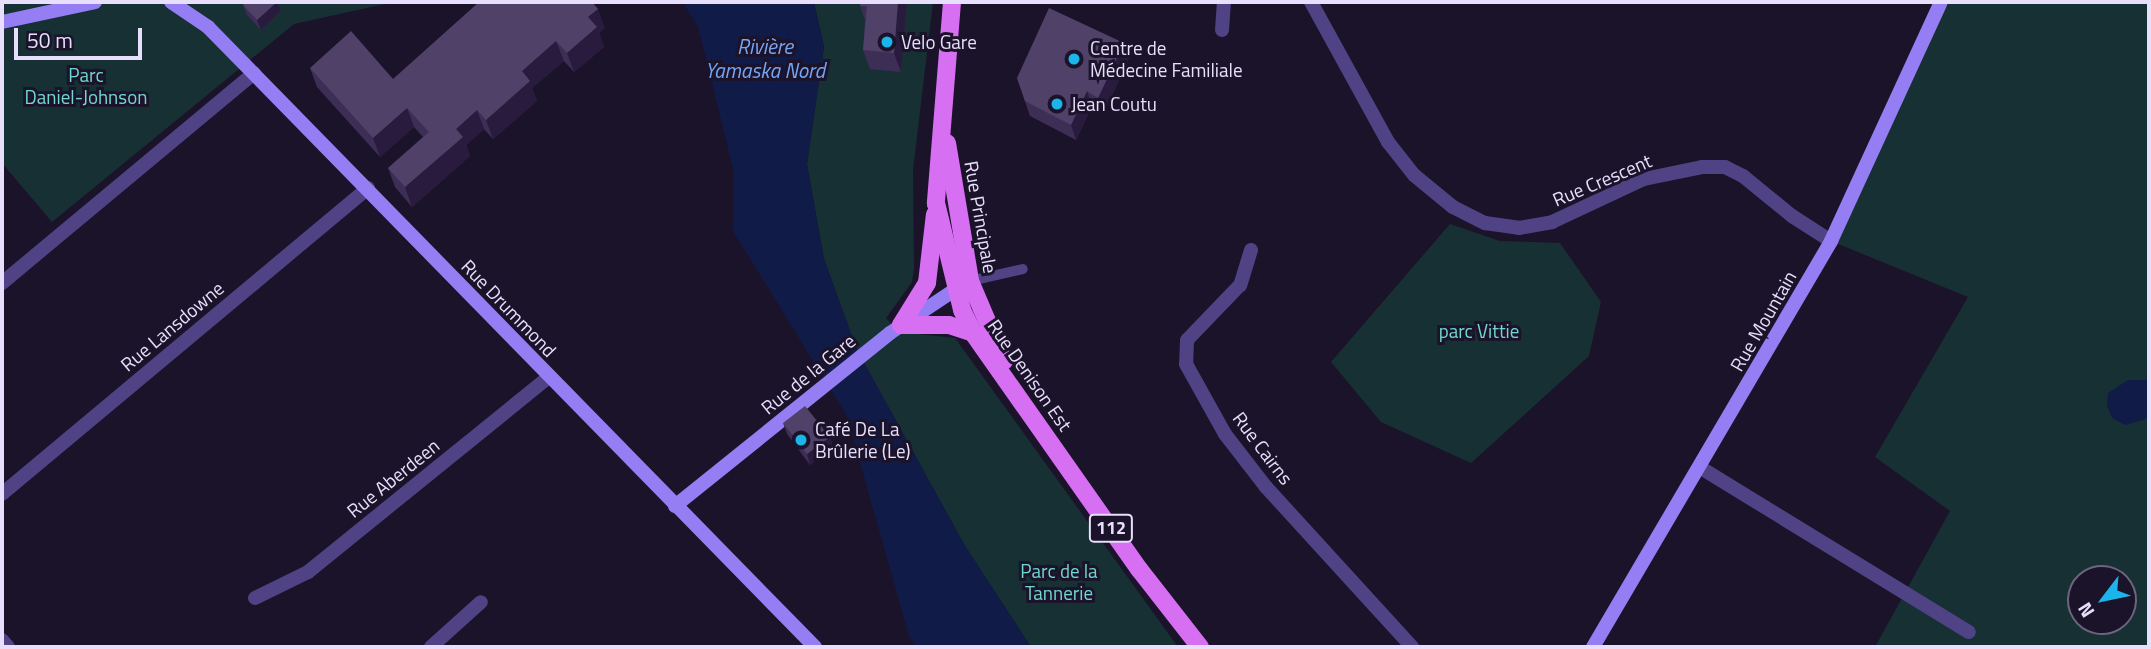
<!DOCTYPE html>
<html>
<head>
<meta charset="utf-8">
<style>
  body { margin:0 }
  #map { position:relative; width:2151px; height:649px; overflow:hidden; background:#1b132a; font-family:"Titillium Web",sans-serif }
  div>[style] { position:absolute }
  [style*='--x'] { left:calc(var(--x)*1px); top:calc(var(--y)*1px); width:calc(var(--w)*1px); rotate:calc(var(--a)*1deg) }
  .green>* { inset:0; background:#173034 }
  .water>* { inset:0; background:#101b47 }
  .lane>* { height:10px; margin:-5px; padding:0 5px; transform-origin:5px; border-radius:5px; background:#504385 }
  .street>* { height:14px; margin:-7px; padding:0 7px; transform-origin:7px; border-radius:7px; background:#504385 }
  .secondary>* { height:14px; margin:-7px; padding:0 7px; transform-origin:7px; border-radius:7px; background:#957ef4 }
  .primary>* { height:18px; margin:-9px; padding:0 9px; transform-origin:9px; border-radius:9px; background:#d76ff3 }
  .wall>* { inset:0; background:#3d2e56 }
  .shaded-wall>* { inset:0; background:#281b3d }
  .building>* { inset:0; background:#4f4168 }
  .dots>* { width:19px; height:19px; translate:-50% -50%; box-sizing:border-box; border:4px solid #1b132a; border-radius:50% }
  span { translate:-50% -50%; white-space:nowrap; text-align:center; line-height:1.15; -webkit-text-stroke:6px #1b132a; paint-order:stroke }
  .shield-label span { padding:2px 5px; background:#1b132a; border:2px solid; border-radius:5px; -webkit-text-stroke-width:0 }
  .shield-label { font-size:18px; color:#e7dffc; font-weight:700 }
  .poi-label { font-size:19px; color:#e7dffc }
  .left { translate:0 -50%; text-align:left }
  .park-label { font-size:19px; color:#70d8cf }
  .street-label { font-size:19px; color:#e7dffc }
  .water-label { font-size:21px; color:#76a5f4; font-style:italic }
  .frame { position:absolute; inset:0; border:4px solid #e7dffc; pointer-events:none }
  .north { position:absolute; left:2067px; top:565px; width:70px; height:70px; box-sizing:border-box; background:#1b132a; border:2px solid #6d657e; border-radius:50%; rotate:238deg; font-size:19px; font-weight:700; line-height:28px; text-align:center; color:#e7dffc }
  .north::after { content:''; display:block; margin:auto; width:24px; height:32px; background:#1bb5ec; clip-path:polygon(50% 0,100% 100%,50% 72%,0 100%) }
  .scale { position:absolute; left:14px; top:28px; width:128px; height:32px; box-sizing:border-box; border:4px solid #e7dffc; border-top:0; padding-left:9px; font-size:21px; line-height:24px; white-space:nowrap; color:#e7dffc; -webkit-text-stroke:5px #1b132a; paint-order:stroke }
</style>
</head>
<body>
<div id="map">
  <div class="green">
    <i style="clip-path:polygon(2px 2px,394px 2px,294px 24px,52px 222px,2px 163px)"></i>
    <i style="clip-path:polygon(814px 2px,933px 2px,913px 170px,914px 269px,912px 282px,886px 318px,899px 332px,955px 338px,1178px 647px,1031px 647px,965px 546px,857px 350px,824px 259px,807px 164px,824px 47px)"></i>
    <i style="clip-path:polygon(evenodd,1950px 2px,2149px 2px,2149px 647px,1875px 647px,1950px 511px,1875px 457px,1968px 297px,1831px 241px,1918px 48px,1950px 2px,2081px 579px,2123px 579px,2123px 621px,2081px 621px,2081px 579px)"></i>
    <i style="clip-path:polygon(1450px 224px,1500px 241px,1560px 243px,1601px 302px,1589px 356px,1471px 463px,1381px 422px,1331px 362px)"></i>
  </div>
  <div class="water">
    <i style="clip-path:polygon(682px 2px,814px 2px,824px 47px,807px 164px,824px 259px,857px 350px,965px 546px,1031px 647px,917px 647px,909px 636px,847px 416px,733px 231px,733px 169px,698px 26px)"></i>
    <i style="clip-path:polygon(2128px 380px,2149px 380px,2149px 418px,2125px 425px,2112px 418px,2107px 405px,2108px 393px)"></i>
  </div>
  <div class="lane">
    <i style="--x:970;--y:281;--w:54;--a:-12.8"></i>
  </div>
  <div class="street">
    <i style="--x:1311;--y:2;--w:160;--a:61.2"></i>
    <i style="--x:1388;--y:142;--w:42;--a:51.8"></i>
    <i style="--x:1414;--y:175;--w:50;--a:39.4"></i>
    <i style="--x:1453;--y:207;--w:36;--a:27"></i>
    <i style="--x:1485;--y:223;--w:34;--a:8"></i>
    <i style="--x:1519;--y:228;--w:34;--a:-10"></i>
    <i style="--x:1552;--y:222;--w:102;--a:-25.1"></i>
    <i style="--x:1644;--y:179;--w:59;--a:-11.7"></i>
    <i style="--x:1702;--y:167;--w:23;--a:0"></i>
    <i style="--x:1725;--y:167;--w:20;--a:27"></i>
    <i style="--x:1743;--y:176;--w:63;--a:39.2"></i>
    <i style="--x:1792;--y:216;--w:46;--a:32.7"></i>
    <i style="--x:1222;--y:30;--w:28;--a:-86"></i>
    <i style="--x:1251;--y:250;--w:37;--a:107"></i>
    <i style="--x:1240;--y:285;--w:76;--a:133.9"></i>
    <i style="--x:1187;--y:340;--w:24;--a:92"></i>
    <i style="--x:1186;--y:364;--w:80;--a:60.9"></i>
    <i style="--x:1225;--y:434;--w:67;--a:52.3"></i>
    <i style="--x:1266;--y:487;--w:217;--a:47.6"></i>
    <i style="--x:2;--y:283;--w:328;--a:-39.8"></i>
    <i style="--x:1701;--y:468;--w:314;--a:31.5"></i>
    <i style="--x:2;--y:494;--w:477;--a:-39.9"></i>
    <i style="--x:255;--y:598;--w:59;--a:-26.1"></i>
    <i style="--x:308;--y:572;--w:310;--a:-39"></i>
    <i style="--x:2;--y:640;--w:9;--a:49"></i>
    <i style="--x:431;--y:647;--w:67;--a:-42"></i>
  </div>
  <div class="secondary">
    <i style="--x:171;--y:2;--w:45;--a:34"></i>
    <i style="--x:208;--y:27;--w:868;--a:45.61"></i>
    <i style="--x:2;--y:22;--w:95;--a:-12.1"></i>
    <i style="--x:675;--y:506;--w:276;--a:-38.8"></i>
    <i style="--x:890;--y:333;--w:90;--a:-33.7"></i>
    <i style="--x:1593;--y:647;--w:471;--a:-59.6"></i>
    <i style="--x:1831;--y:241;--w:263;--a:-65.3"></i>
  </div>
  <div class="primary">
    <i style="--x:952;--y:2;--w:202;--a:94.6"></i>
    <i style="--x:936;--y:203;--w:110;--a:76.3"></i>
    <i style="--x:962;--y:310;--w:25;--a:64"></i>
    <i style="--x:973;--y:333;--w:289;--a:54.9"></i>
    <i style="--x:1139;--y:569;--w:99;--a:52"></i>
    <i style="--x:947;--y:143;--w:140;--a:80.5"></i>
    <i style="--x:970;--y:281;--w:87;--a:67"></i>
    <i style="--x:901;--y:325;--w:49;--a:-58.2"></i>
    <i style="--x:927;--y:283;--w:69;--a:-83.4"></i>
    <i style="--x:901;--y:325;--w:48;--a:0"></i>
    <i style="--x:949;--y:325;--w:25;--a:18"></i>
  </div>
  <div class="wall">
    <i style="clip-path:polygon(907px 2px,901px 72px,870px 69px,863px 50px,865px 20px,860px 6px)"></i>
    <i style="clip-path:polygon(243px 5px,281px 11px,261px 30px,247px 15px)"></i>
    <i style="clip-path:polygon(605px 28px,599px 33px,604px 47px,574px 72px,564px 61px,532px 88px,537px 101px,493px 139px,484px 129px,466px 145px,470px 156px,412px 207px,395px 187px,388px 168px,423px 137px,414px 127px,380px 157px,317px 87px,310px 68px,393px 79px)"></i>
    <i style="clip-path:polygon(1129px 58px,1104px 113px,1092px 106px,1076px 140px,1030px 116px,1017px 78px)"></i>
    <i style="clip-path:polygon(783px 423px,830px 437px,833px 447px,810px 465px,787px 434px)"></i>
  </div>
  <div class="shaded-wall">
    <i style="clip-path:polygon(277px 2px,281px 11px,261px 30px,257px 20px)"></i>
    <i style="clip-path:polygon(898px 2px,907px 2px,901px 72px,894px 53px)"></i>
    <i style="clip-path:polygon(598px 9px,605px 28px,599px 33px,604px 47px,574px 72px,567px 53px,588px 17px)"></i>
    <i style="clip-path:polygon(556px 41px,564px 61px,532px 88px,537px 101px,493px 139px,486px 120px,522px 71px)"></i>
    <i style="clip-path:polygon(1124px 43px,1129px 58px,1104px 113px,1098px 98px)"></i>
    <i style="clip-path:polygon(1087px 91px,1092px 106px,1076px 140px,1071px 125px)"></i>
    <i style="clip-path:polygon(407px 108px,414px 127px,380px 157px,373px 138px)"></i>
    <i style="clip-path:polygon(477px 110px,484px 129px,466px 145px,470px 156px,412px 207px,405px 187px,456px 129px)"></i>
    <i style="clip-path:polygon(830px 437px,833px 447px,810px 465px,807px 454px)"></i>
  </div>
  <div class="building">
    <i style="clip-path:polygon(246px 2px,277px 2px,257px 20px,243px 5px)"></i>
    <i style="clip-path:polygon(479px 2px,592px 2px,598px 9px,588px 17px,597px 27px,567px 53px,556px 41px,522px 71px,530px 81px,486px 120px,477px 110px,456px 129px,463px 137px,405px 187px,388px 168px,429px 132px,407px 108px,373px 138px,310px 68px,351px 31px,393px 79px)"></i>
    <i style="clip-path:polygon(861px 2px,898px 2px,894px 53px,863px 50px,867px 6px,860px 6px)"></i>
    <i style="clip-path:polygon(1049px 8px,1124px 43px,1098px 98px,1087px 91px,1071px 125px,1025px 101px,1017px 78px)"></i>
    <i style="clip-path:polygon(805px 406px,830px 437px,807px 454px,783px 423px)"></i>
  </div>
  <div class="dots">
    <i style="left:887px;top:42px;background:#1bb5ec"></i>
    <i style="left:1074px;top:59px;background:#1bb5ec"></i>
    <i style="left:1057px;top:104px;background:#1bb5ec"></i>
    <i style="left:801px;top:440px;background:#1bb5ec"></i>
  </div>
  <div class="shield-label">
    <span style="left:1111px;top:528px">112</span>
  </div>
  <div class="poi-label">
    <span class="left" style="left:901px;top:42px">Velo Gare</span>
    <span class="left" style="left:1090px;top:59px">Centre de<br>Médecine Familiale</span>
    <span class="left" style="left:1071px;top:104px">Jean Coutu</span>
    <span class="left" style="left:815px;top:440px">Café De La<br>Brûlerie (Le)</span>
  </div>
  <div class="park-label">
    <span style="left:86px;top:86px">Parc<br>Daniel-Johnson</span>
    <span style="left:1479px;top:331px">parc Vittie</span>
    <span style="left:1059px;top:582px">Parc de la<br>Tannerie</span>
  </div>
  <div class="street-label">
    <span style="left:1602px;top:180px;rotate:-23deg">Rue Crescent</span>
    <span style="left:981px;top:217px;rotate:80deg">Rue Principale</span>
    <span style="left:509px;top:308px;rotate:46deg">Rue Drummond</span>
    <span style="left:1763px;top:321px;rotate:-60deg">Rue Mountain</span>
    <span style="left:172px;top:326px;rotate:-40deg">Rue Lansdowne</span>
    <span style="left:808px;top:374px;rotate:-39deg">Rue de la Gare</span>
    <span style="left:1030px;top:375px;rotate:55deg">Rue Denison Est</span>
    <span style="left:1263px;top:448px;rotate:53deg">Rue Cairns</span>
    <span style="left:393px;top:478px;rotate:-39deg">Rue Aberdeen</span>
  </div>
  <div class="water-label">
    <span style="left:765px;top:58px">Rivière<br>Yamaska Nord</span>
  </div>
  <div class="frame"></div>
  <div class="north">N</div>
  <div class="scale">50 m</div>
</div>
</body>
</html>
